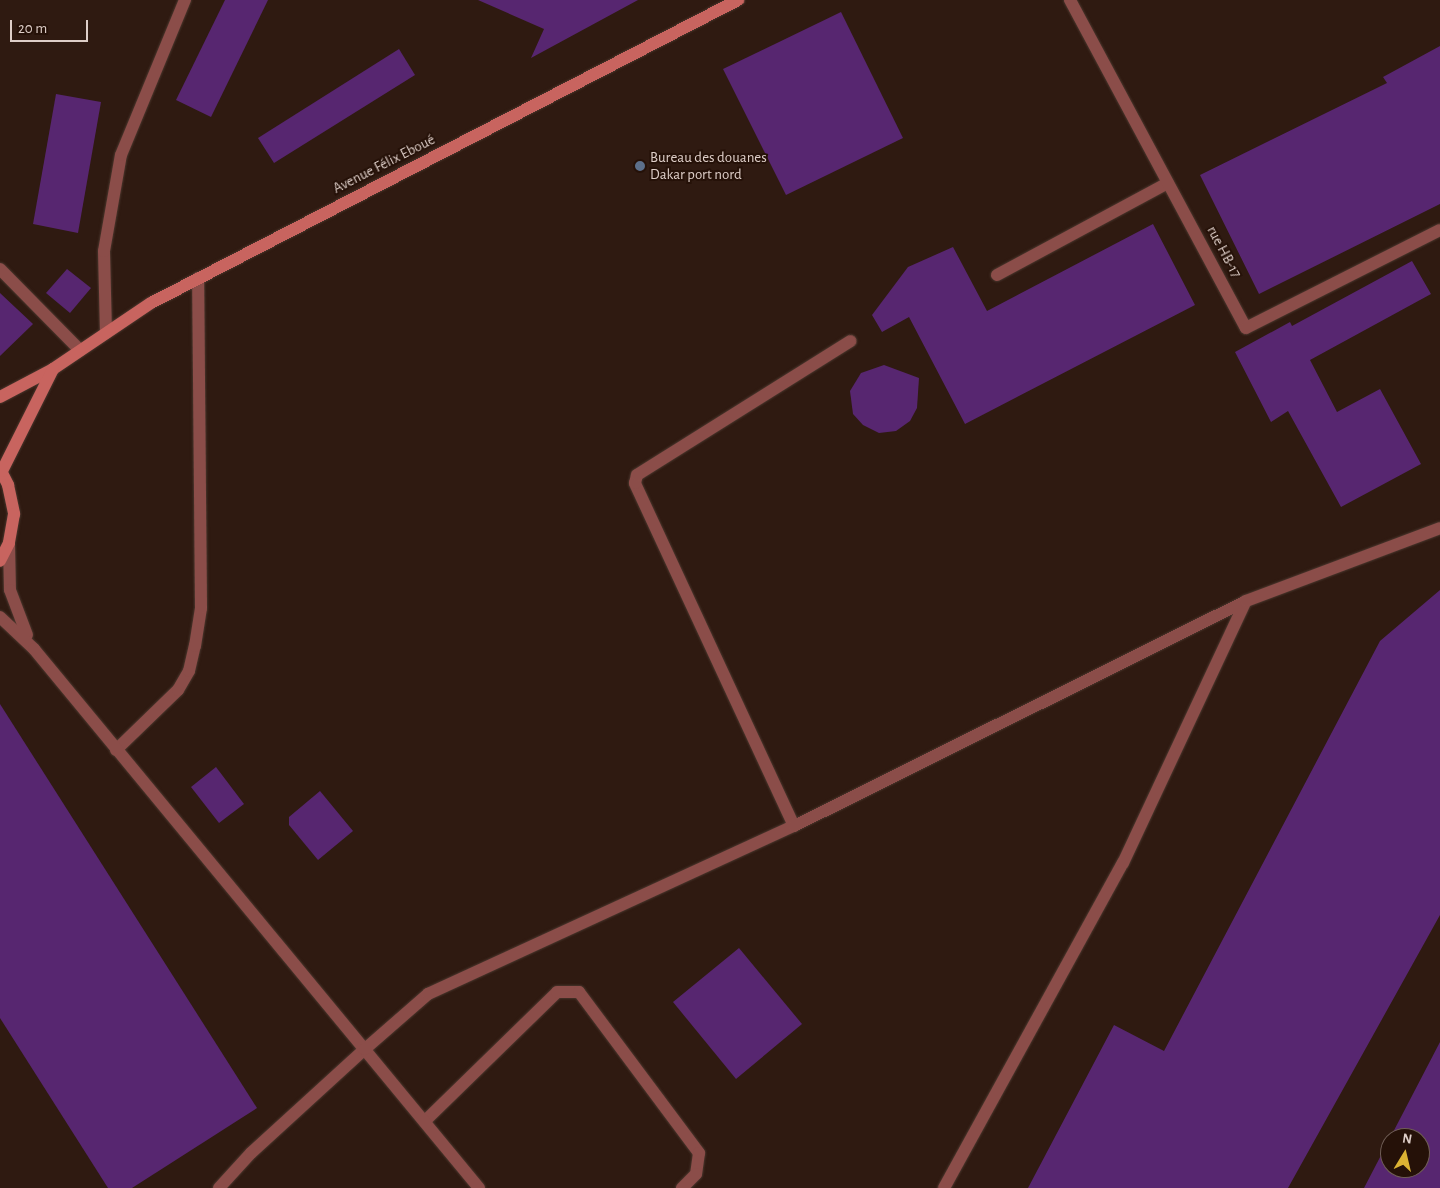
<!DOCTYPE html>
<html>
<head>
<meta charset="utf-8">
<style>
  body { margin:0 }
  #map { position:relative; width:1440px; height:1188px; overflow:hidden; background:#2f1a11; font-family:"Alegreya Sans",sans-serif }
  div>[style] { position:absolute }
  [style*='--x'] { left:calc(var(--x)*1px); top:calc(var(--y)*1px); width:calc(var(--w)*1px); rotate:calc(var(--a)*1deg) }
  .building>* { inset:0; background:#572670 }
  .roads { filter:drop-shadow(0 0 1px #4b372e) drop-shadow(0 0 1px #4b372e) }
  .lane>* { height:12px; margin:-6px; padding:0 6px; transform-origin:6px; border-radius:6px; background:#8b4d49 }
  .street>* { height:12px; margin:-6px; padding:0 6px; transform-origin:6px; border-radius:6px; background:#8b4d49 }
  .secondary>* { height:12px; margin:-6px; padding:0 6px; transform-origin:6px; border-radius:6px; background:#c8645f }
  .dots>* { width:14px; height:14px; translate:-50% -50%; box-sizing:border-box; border:2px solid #251108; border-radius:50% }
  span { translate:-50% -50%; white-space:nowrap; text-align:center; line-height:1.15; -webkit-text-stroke:4px #251108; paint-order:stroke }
  .poi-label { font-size:15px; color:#decec8 }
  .left { translate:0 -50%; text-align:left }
  .street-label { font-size:15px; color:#decec8 }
  .north { position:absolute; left:1380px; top:1128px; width:50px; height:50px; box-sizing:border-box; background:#251108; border:1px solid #6f5d55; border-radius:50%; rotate:9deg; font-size:14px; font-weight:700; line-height:20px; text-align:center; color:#decec8 }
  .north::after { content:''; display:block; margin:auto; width:18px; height:22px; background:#dbb233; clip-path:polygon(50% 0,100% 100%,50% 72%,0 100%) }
  .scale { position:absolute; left:10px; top:20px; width:78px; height:22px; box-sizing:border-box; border:2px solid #decec8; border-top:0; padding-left:6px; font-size:15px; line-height:18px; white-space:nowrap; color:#decec8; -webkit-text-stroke:4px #251108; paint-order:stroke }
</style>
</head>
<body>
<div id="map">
  <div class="building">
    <i style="clip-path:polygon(225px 0,268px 0,211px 117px,176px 100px)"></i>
    <i style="clip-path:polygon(478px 0,638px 0,531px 58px,544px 29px)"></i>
    <i style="clip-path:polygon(841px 12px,903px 138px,786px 195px,723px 69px)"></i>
    <i style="clip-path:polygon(1440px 46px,1440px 204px,1259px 294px,1200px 175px,1387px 83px,1383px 77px)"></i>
    <i style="clip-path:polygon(399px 49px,415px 75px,274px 163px,258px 138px)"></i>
    <i style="clip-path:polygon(56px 94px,101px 102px,78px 233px,33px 224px)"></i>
    <i style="clip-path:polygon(1153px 224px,1195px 305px,965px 424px,909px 317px,882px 332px,872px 315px,908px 267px,953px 247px,987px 311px)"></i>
    <i style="clip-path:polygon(1412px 261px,1431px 294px,1310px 360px,1337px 412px,1380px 389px,1421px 464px,1341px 507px,1288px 411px,1271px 422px,1235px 352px,1290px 322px,1292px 326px)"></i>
    <i style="clip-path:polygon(67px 269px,91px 288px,70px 313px,46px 293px)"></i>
    <i style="clip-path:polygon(0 293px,33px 324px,0 356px)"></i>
    <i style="clip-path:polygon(884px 365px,919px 378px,917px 408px,910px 421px,896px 431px,879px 433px,863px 425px,853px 414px,850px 391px,861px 373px)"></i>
    <i style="clip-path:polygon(1440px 590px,1440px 915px,1288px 1188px,1028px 1188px,1114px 1025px,1164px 1051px,1380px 641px)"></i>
    <i style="clip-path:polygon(0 704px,257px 1108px,132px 1188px,108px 1188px,0 1018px)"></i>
    <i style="clip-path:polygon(216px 767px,244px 804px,219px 823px,191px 787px)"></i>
    <i style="clip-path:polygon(320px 791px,353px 831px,318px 860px,289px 825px,289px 817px)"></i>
    <i style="clip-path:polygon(739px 948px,802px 1024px,736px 1079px,673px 1002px)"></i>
    <i style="clip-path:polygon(evenodd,1440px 1042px,1440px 1188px,1364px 1188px,1440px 1042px,1390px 1138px,1420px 1138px,1420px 1168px,1390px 1168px,1390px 1138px)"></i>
  </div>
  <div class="roads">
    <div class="lane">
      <i style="--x:0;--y:269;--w:114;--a:45.4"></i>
      <i style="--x:997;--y:275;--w:194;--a:-28.3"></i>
      <i style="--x:106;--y:333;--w:82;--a:-91.4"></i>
      <i style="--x:104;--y:251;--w:97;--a:-80"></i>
      <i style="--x:121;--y:155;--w:168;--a:-67.6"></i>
      <i style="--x:116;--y:750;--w:86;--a:-44.1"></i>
      <i style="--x:178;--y:690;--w:22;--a:-60"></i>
      <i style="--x:189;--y:671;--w:26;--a:-77"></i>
      <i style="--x:195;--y:646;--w:38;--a:-81"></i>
      <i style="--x:201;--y:608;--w:330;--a:-90.5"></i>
      <i style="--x:794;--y:826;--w:378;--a:-114.9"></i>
      <i style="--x:635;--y:483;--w:8;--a:-76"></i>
      <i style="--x:637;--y:475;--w:252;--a:-32.1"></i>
      <i style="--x:426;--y:1120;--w:183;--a:-44.3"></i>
      <i style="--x:557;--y:992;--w:22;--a:0"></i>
      <i style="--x:579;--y:992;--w:201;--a:53.3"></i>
      <i style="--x:699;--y:1153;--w:21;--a:98"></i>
      <i style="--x:696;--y:1174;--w:20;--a:135"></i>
      <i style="--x:219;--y:1188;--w:47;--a:-47.6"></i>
      <i style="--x:251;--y:1153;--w:154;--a:-42.4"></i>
      <i style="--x:944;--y:1188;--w:371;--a:-61.2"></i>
      <i style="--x:1123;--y:863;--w:289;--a:-64.9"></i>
    </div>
    <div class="street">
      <i style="--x:1070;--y:0;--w:372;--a:61.8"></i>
      <i style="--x:1246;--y:328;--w:217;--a:-26.8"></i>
      <i style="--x:9;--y:544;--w:46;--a:88.8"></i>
      <i style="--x:10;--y:590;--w:48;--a:69.3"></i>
      <i style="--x:0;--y:617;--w:47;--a:43.3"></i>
      <i style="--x:34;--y:649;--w:699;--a:50.46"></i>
      <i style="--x:365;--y:1049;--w:84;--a:-41.1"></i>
      <i style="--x:428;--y:994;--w:403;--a:-24.7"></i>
      <i style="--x:794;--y:826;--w:505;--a:-26.46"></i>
      <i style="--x:1246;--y:601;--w:207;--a:-20.6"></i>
    </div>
    <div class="secondary">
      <i style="--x:0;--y:397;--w:60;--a:-27.8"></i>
      <i style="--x:53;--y:369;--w:118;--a:-34"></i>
      <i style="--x:151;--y:303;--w:661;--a:-27.3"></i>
      <i style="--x:0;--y:469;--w:18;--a:63"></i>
      <i style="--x:8;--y:485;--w:30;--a:78"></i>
      <i style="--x:14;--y:514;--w:29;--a:100"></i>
      <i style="--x:9;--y:543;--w:20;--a:117"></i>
      <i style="--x:2;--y:471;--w:114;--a:-63.4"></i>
    </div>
  </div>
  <div class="dots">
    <i style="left:640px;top:166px;background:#5c6f8a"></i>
  </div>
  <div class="poi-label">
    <span class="left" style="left:650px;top:166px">Bureau des douanes<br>Dakar port nord</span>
  </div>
  <div class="street-label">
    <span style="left:384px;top:164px;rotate:-27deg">Avenue Félix Eboué</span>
    <span style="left:1224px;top:252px;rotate:62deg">rue HB-17</span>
  </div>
  <div class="north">N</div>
  <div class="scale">20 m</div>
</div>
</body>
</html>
